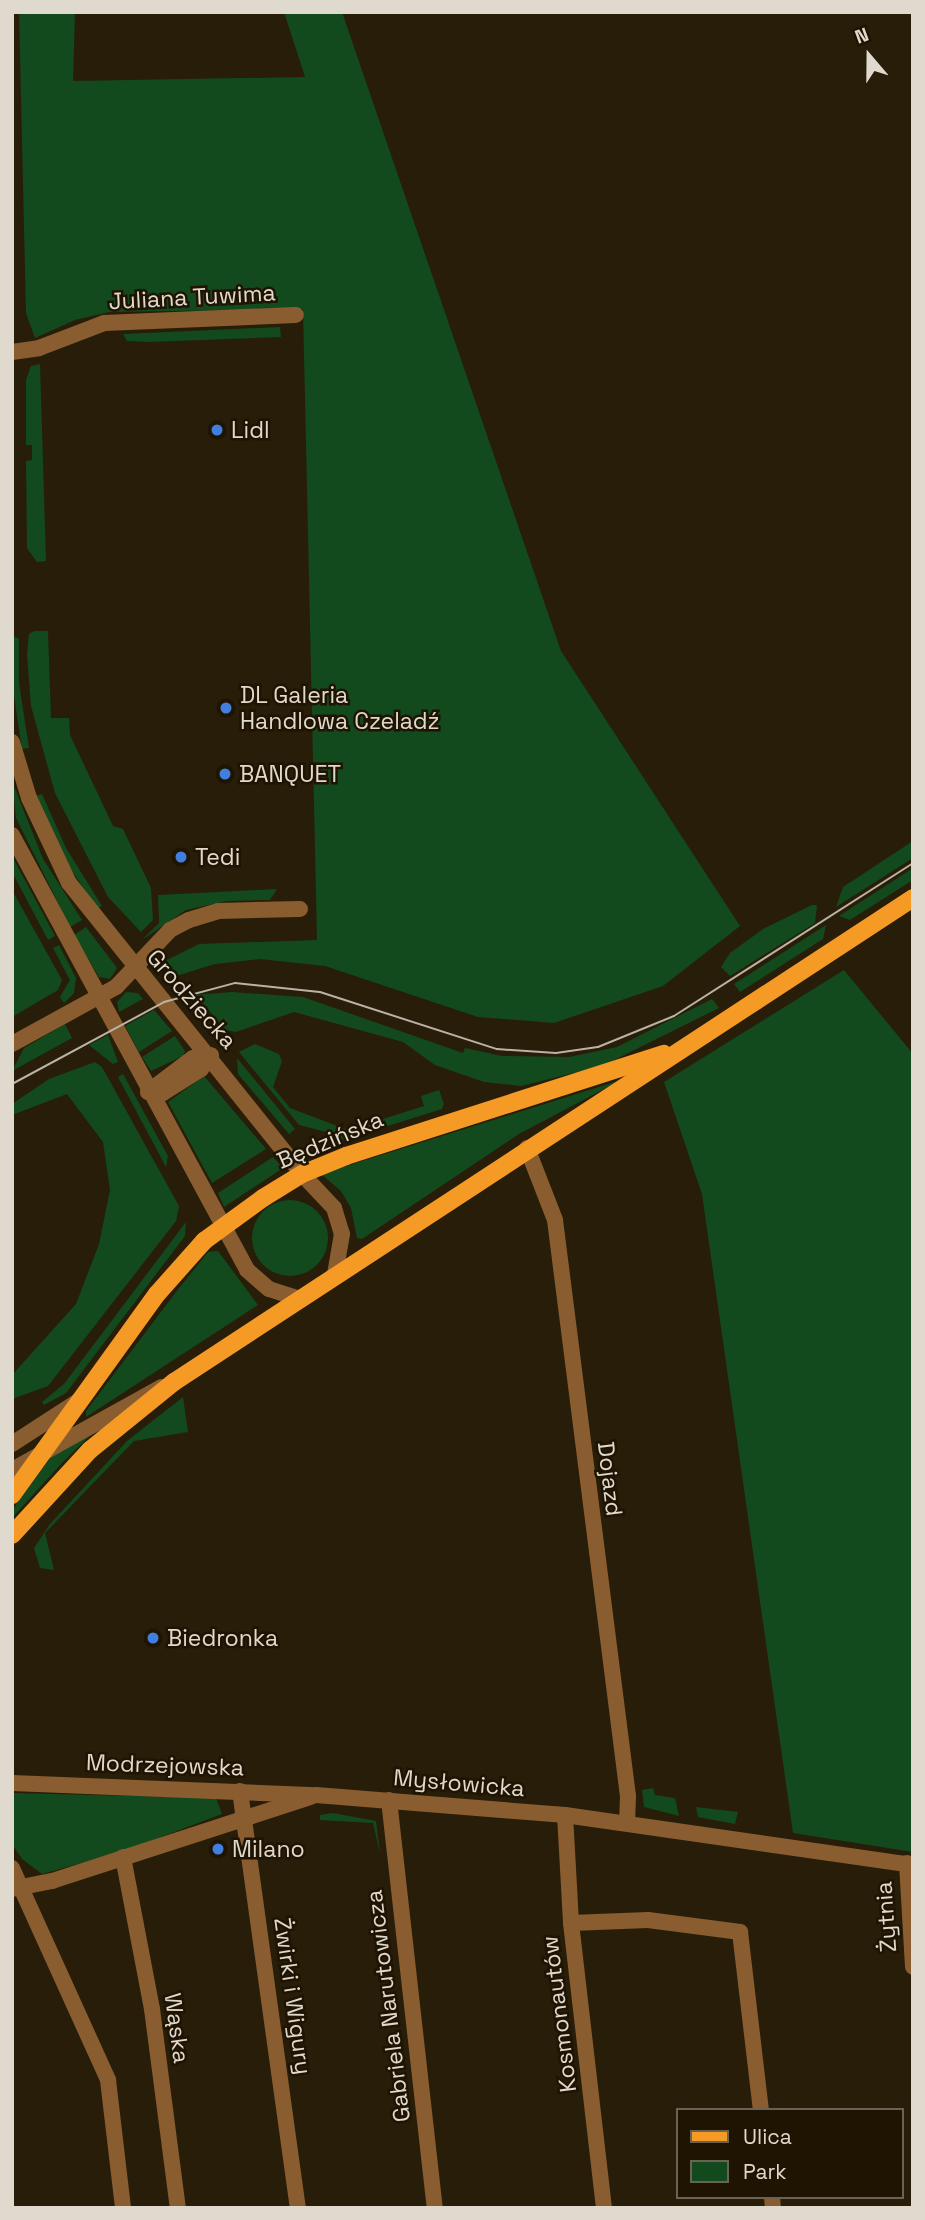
<!DOCTYPE html>
<html>
<head>
<meta charset="utf-8">
<style>
  body { margin:0 }
  #map { position:relative; width:925px; height:2220px; overflow:hidden; background:#281d09; font-family:"Space Grotesk",sans-serif }
  div>[style] { position:absolute }
  [style*='--x'] { left:calc(var(--x)*1px); top:calc(var(--y)*1px); width:calc(var(--w)*1px); rotate:calc(var(--a)*1deg) }
  .green>* { inset:0; background:#124a1d }
  .round { border-radius:50% }
  .minor>* { height:16px; margin:-8px; padding:0 8px; transform-origin:8px; border-radius:8px; background:#895d2f }
  .major>* { height:18px; margin:-9px; padding:0 9px; transform-origin:9px; border-radius:9px; background:#f69a26 }
  .tram>* { height:2px; margin:-1px; padding:0 1px; transform-origin:1px; border-radius:1px; background:#bab2a5 }
  .dots>* { width:19px; height:19px; translate:-50% -50%; box-sizing:border-box; border:4px solid #1f1302; border-radius:50% }
  span { translate:-50% -50%; white-space:nowrap; text-align:center; line-height:1.15; -webkit-text-stroke:5px #1f1302; paint-order:stroke }
  .street-label { font-size:23px; color:#e0d9cd }
  .poi-label { font-size:23px; color:#e0d9cd }
  .left { translate:0 -50%; text-align:left }
  .frame { position:absolute; inset:0; border:14px solid #e0d9cd; pointer-events:none }
  .legend { position:absolute; left:676px; top:2108px; width:228px; height:91px; box-sizing:border-box; background:#1f1302; border:2px solid #6c6253; margin:0; padding:9px 12px; list-style:none; font-size:21px; color:#e0d9cd }
  .legend li { display:flex; align-items:center; gap:14px; height:35px }
  .legend b { width:35px; border:2px solid #6c6253 }
  .north { position:absolute; left:834px; top:21px; width:70px; height:70px; -webkit-text-stroke:5px #1f1302; paint-order:stroke; rotate:340deg; font-size:19px; font-weight:700; line-height:28px; text-align:center; color:#e0d9cd }
  .north::after { content:''; display:block; margin:auto; width:24px; height:32px; background:#e0d9cd; clip-path:polygon(50% 0,100% 100%,50% 72%,0 100%) }
</style>
</head>
<body>
<div id="map">
  <div class="green">
    <i style="clip-path:polygon(19px 12px,75px 12px,73px 81px,305px 77px,284px 12px,342px 12px,561px 651px,740px 926px,663px 986px,554px 1023px,478px 1017px,325px 966px,260px 959px,215px 964px,176px 976px,165px 961px,199px 944px,317px 940px,303px 309px,109px 312px,75px 320px,35px 338px,26px 313px)"></i>
    <i style="clip-path:polygon(280px 327px,281px 337px,148px 342px,127px 341px,123px 334px)"></i>
    <i style="clip-path:polygon(40px 364px,46px 561px,37px 562px,27px 548px,26px 461px,32px 460px,32px 445px,26px 445px,26px 380px,31px 366px)"></i>
    <i style="clip-path:polygon(34px 631px,48px 631px,51px 718px,69px 718px,70px 735px,113px 826px,123px 829px,151px 888px,153px 920px,141px 932px,108px 897px,55px 793px,31px 706px,27px 654px,29px 634px)"></i>
    <i style="clip-path:polygon(12px 635px,19px 639px,19px 683px,29px 748px,22px 749px,14px 696px)"></i>
    <i style="clip-path:polygon(12px 781px,43px 859px,82px 920px,70px 927px,16px 818px)"></i>
    <i style="clip-path:polygon(42px 794px,66px 848px,102px 906px,97px 909px,65px 860px,36px 796px)"></i>
    <i style="clip-path:polygon(913px 841px,913px 858px,836px 907px,843px 887px)"></i>
    <i style="clip-path:polygon(12px 856px,55px 936px,48px 940px,12px 872px)"></i>
    <i style="clip-path:polygon(913px 868px,913px 880px,850px 920px,839px 916px)"></i>
    <i style="clip-path:polygon(277px 889px,270px 900px,227px 901px,186px 910px,142px 940px,159px 923px,158px 895px)"></i>
    <i style="clip-path:polygon(12px 890px,62px 980px,58px 990px,12px 1017px)"></i>
    <i style="clip-path:polygon(812px 905px,817px 905px,815px 923px,730px 976px,721px 967px,730px 953px,763px 929px)"></i>
    <i style="clip-path:polygon(826px 925px,823px 939px,740px 992px,734px 984px)"></i>
    <i style="clip-path:polygon(86px 927px,117px 968px,110px 979px,99px 977px,74px 935px)"></i>
    <i style="clip-path:polygon(59px 945px,76px 978px,74px 993px,64px 1003px,60px 997px,70px 980px,53px 948px)"></i>
    <i style="clip-path:polygon(844px 970px,913px 1054px,913px 1852px,793px 1833px,702px 1194px,664px 1082px)"></i>
    <i style="clip-path:polygon(126px 992px,138px 993px,143px 999px,119px 1012px,117px 1002px)"></i>
    <i style="clip-path:polygon(232px 992px,303px 997px,463px 1053px,465px 1048px,502px 1056px,569px 1057px,617px 1047px,712px 999px,719px 1008px,602px 1066px,521px 1086px,484px 1082px,435px 1065px,403px 1042px,294px 1012px,236px 1032px,226px 1030px,195px 995px)"></i>
    <i style="clip-path:polygon(154px 1010px,172px 1031px,139px 1052px,125px 1026px)"></i>
    <i style="clip-path:polygon(65px 1024px,72px 1038px,12px 1071px,24px 1048px)"></i>
    <i style="clip-path:polygon(108px 1035px,118px 1062px,113px 1064px,89px 1045px)"></i>
    <i style="clip-path:polygon(175px 1036px,185px 1051px,183px 1056px,151px 1071px,142px 1057px)"></i>
    <i style="clip-path:polygon(255px 1044px,279px 1054px,282px 1061px,273px 1087px,290px 1108px,348px 1130px,424px 1106px,421px 1096px,439px 1090px,444px 1104px,442px 1109px,343px 1140px,338px 1135px,299px 1125px,239px 1052px)"></i>
    <i style="clip-path:polygon(237px 1058px,295px 1129px,289px 1134px,238px 1074px)"></i>
    <i style="clip-path:polygon(95px 1062px,102px 1067px,179px 1206px,176px 1221px,48px 1386px,12px 1399px,12px 1375px,76px 1304px,99px 1244px,110px 1190px,103px 1142px,67px 1094px,12px 1115px,12px 1104px,49px 1079px)"></i>
    <i style="clip-path:polygon(123px 1074px,168px 1156px,166px 1167px,118px 1077px)"></i>
    <i style="clip-path:polygon(204px 1076px,266px 1149px,212px 1183px,168px 1102px)"></i>
    <i style="clip-path:polygon(621px 1080px,519px 1134px,362px 1239px,357px 1238px,351px 1208px,341px 1191px,321px 1174px)"></i>
    <i style="clip-path:polygon(273px 1157px,283px 1168px,224px 1207px,218px 1193px)"></i>
    <i class="round" style="left:252px;top:1200px;width:76px;height:76px"></i>
    <i style="clip-path:polygon(186px 1222px,185px 1236px,66px 1393px,44px 1405px,42px 1402px,64px 1384px)"></i>
    <i style="clip-path:polygon(218px 1251px,258px 1305px,86px 1417px,86px 1411px,176px 1292px,208px 1252px)"></i>
    <i style="clip-path:polygon(183px 1397px,188px 1432px,134px 1441px,45px 1533px,54px 1570px,40px 1568px,34px 1548px,50px 1524px,127px 1441px)"></i>
    <i style="clip-path:polygon(110px 1416px,61px 1464px,12px 1518px,12px 1510px,54px 1453px)"></i>
    <i style="clip-path:polygon(653px 1788px,655px 1795px,675px 1798px,679px 1816px,644px 1807px,642px 1790px)"></i>
    <i style="clip-path:polygon(12px 1793px,216px 1798px,222px 1814px,121px 1852px,42px 1874px,22px 1859px,12px 1844px)"></i>
    <i style="clip-path:polygon(696px 1807px,738px 1812px,735px 1824px,698px 1817px)"></i>
    <i style="clip-path:polygon(333px 1813px,376px 1821px,380px 1854px,373px 1823px,320px 1820px,320px 1815px)"></i>
  </div>
  <div class="minor">
    <i style="--x:12;--y:352;--w:27;--a:-8"></i>
    <i style="--x:39;--y:348;--w:70;--a:-21"></i>
    <i style="--x:104;--y:323;--w:192;--a:-2.4"></i>
    <i style="--x:12;--y:742;--w:59;--a:73.1"></i>
    <i style="--x:29;--y:798;--w:94;--a:64.8"></i>
    <i style="--x:69;--y:883;--w:373;--a:51.3"></i>
    <i style="--x:302;--y:1174;--w:47;--a:46.7"></i>
    <i style="--x:334;--y:1208;--w:27;--a:73"></i>
    <i style="--x:342;--y:1234;--w:41;--a:99.9"></i>
    <i style="--x:12;--y:835;--w:494;--a:61.6"></i>
    <i style="--x:247;--y:1270;--w:29;--a:41"></i>
    <i style="--x:269;--y:1289;--w:28;--a:18"></i>
    <i style="--x:12;--y:1044;--w:119;--a:-28.7"></i>
    <i style="--x:116;--y:987;--w:79;--a:-46.5"></i>
    <i style="--x:170;--y:930;--w:21;--a:-28"></i>
    <i style="--x:189;--y:920;--w:30;--a:-17"></i>
    <i style="--x:218;--y:911;--w:82;--a:-1.4"></i>
    <i style="--x:148;--y:1092;--w:15;--a:4"></i>
    <i style="--x:163;--y:1093;--w:45;--a:-32.3"></i>
    <i style="--x:201;--y:1069;--w:17;--a:-54"></i>
    <i style="--x:148;--y:1092;--w:56;--a:-37.1"></i>
    <i style="--x:193;--y:1058;--w:18;--a:-9"></i>
    <i style="--x:527;--y:1148;--w:77;--a:68.7"></i>
    <i style="--x:555;--y:1220;--w:581;--a:82.78"></i>
    <i style="--x:628;--y:1796;--w:25;--a:92"></i>
    <i style="--x:12;--y:1444;--w:81;--a:-32.9"></i>
    <i style="--x:12;--y:1470;--w:171;--a:-29"></i>
    <i style="--x:12;--y:1783;--w:304;--a:2.3"></i>
    <i style="--x:316;--y:1795;--w:250;--a:4.6"></i>
    <i style="--x:565;--y:1815;--w:352;--a:8.2"></i>
    <i style="--x:240;--y:1791;--w:421;--a:82.1"></i>
    <i style="--x:389;--y:1800;--w:411;--a:83.6"></i>
    <i style="--x:565;--y:1815;--w:108;--a:86.8"></i>
    <i style="--x:571;--y:1923;--w:287;--a:83.4"></i>
    <i style="--x:123;--y:1857;--w:155;--a:79.2"></i>
    <i style="--x:152;--y:2009;--w:201;--a:82.6"></i>
    <i style="--x:907;--y:1863;--w:104;--a:86.7"></i>
    <i style="--x:12;--y:1868;--w:233;--a:65.6"></i>
    <i style="--x:108;--y:2080;--w:129;--a:83.3"></i>
    <i style="--x:12;--y:1889;--w:41;--a:-11.3"></i>
    <i style="--x:52;--y:1881;--w:272;--a:-18"></i>
    <i style="--x:571;--y:1923;--w:77;--a:-2.2"></i>
    <i style="--x:648;--y:1920;--w:93;--a:7.4"></i>
    <i style="--x:740;--y:1932;--w:179;--a:83.3"></i>
    <i style="--x:772;--y:2197;--w:11;--a:85"></i>
  </div>
  <div class="major">
    <i style="--x:12;--y:1495;--w:248;--a:-54.2"></i>
    <i style="--x:157;--y:1294;--w:71;--a:-48.4"></i>
    <i style="--x:204;--y:1241;--w:73;--a:-36.1"></i>
    <i style="--x:263;--y:1198;--w:46;--a:-31.6"></i>
    <i style="--x:302;--y:1174;--w:48;--a:-22.2"></i>
    <i style="--x:346;--y:1156;--w:334;--a:-17.8"></i>
    <i style="--x:12;--y:1535;--w:115;--a:-47.5"></i>
    <i style="--x:90;--y:1450;--w:108;--a:-39"></i>
    <i style="--x:174;--y:1382;--w:883;--a:-33.22"></i>
  </div>
  <div class="tram">
    <i style="--x:12;--y:1084;--w:173;--a:-28.3"></i>
    <i style="--x:164;--y:1002;--w:73;--a:-15"></i>
    <i style="--x:235;--y:983;--w:85;--a:6"></i>
    <i style="--x:320;--y:992;--w:186;--a:17.9"></i>
    <i style="--x:497;--y:1049;--w:59;--a:3.9"></i>
    <i style="--x:556;--y:1053;--w:42;--a:-8.1"></i>
    <i style="--x:598;--y:1047;--w:82;--a:-22.2"></i>
    <i style="--x:674;--y:1016;--w:284;--a:-32.6"></i>
  </div>
  <div class="dots">
    <i style="left:217px;top:430px;background:#3f7fe0"></i>
    <i style="left:226px;top:708px;background:#3f7fe0"></i>
    <i style="left:225px;top:774px;background:#3f7fe0"></i>
    <i style="left:181px;top:857px;background:#3f7fe0"></i>
    <i style="left:153px;top:1638px;background:#3f7fe0"></i>
    <i style="left:218px;top:1849px;background:#3f7fe0"></i>
  </div>
  <div class="street-label">
    <span style="left:192px;top:297px;rotate:-3deg">Juliana Tuwima</span>
    <span style="left:192px;top:999px;rotate:49deg">Grodziecka</span>
    <span style="left:330px;top:1140px;rotate:-23deg">Będzińska</span>
    <span style="left:610px;top:1479px;rotate:83deg">Dojazd</span>
    <span style="left:165px;top:1765px;rotate:2deg">Modrzejowska</span>
    <span style="left:459px;top:1783px;rotate:5deg">Mysłowicka</span>
    <span style="left:886px;top:1917px;rotate:-94deg">Żytnia</span>
    <span style="left:293px;top:1996px;rotate:82deg">Żwirki i Wigury</span>
    <span style="left:388px;top:2006px;rotate:-97deg">Gabriela Narutowicza</span>
    <span style="left:559px;top:2014px;rotate:-97deg">Kosmonautów</span>
    <span style="left:177px;top:2028px;rotate:82deg">Wąska</span>
  </div>
  <div class="poi-label">
    <span class="left" style="left:231px;top:430px">Lidl</span>
    <span class="left" style="left:240px;top:708px">DL Galeria<br>Handlowa Czeladź</span>
    <span class="left" style="left:239px;top:774px">BANQUET</span>
    <span class="left" style="left:195px;top:857px">Tedi</span>
    <span class="left" style="left:167px;top:1638px">Biedronka</span>
    <span class="left" style="left:232px;top:1849px">Milano</span>
  </div>
  <div class="frame"></div>
  <ul class="legend">
  <li><b style="height:9px;background:#f69a26"></b>Ulica</li>
  <li><b style="height:19px;background:#124a1d"></b>Park</li>
  </ul>
  <div class="north">N</div>
</div>
</body>
</html>
